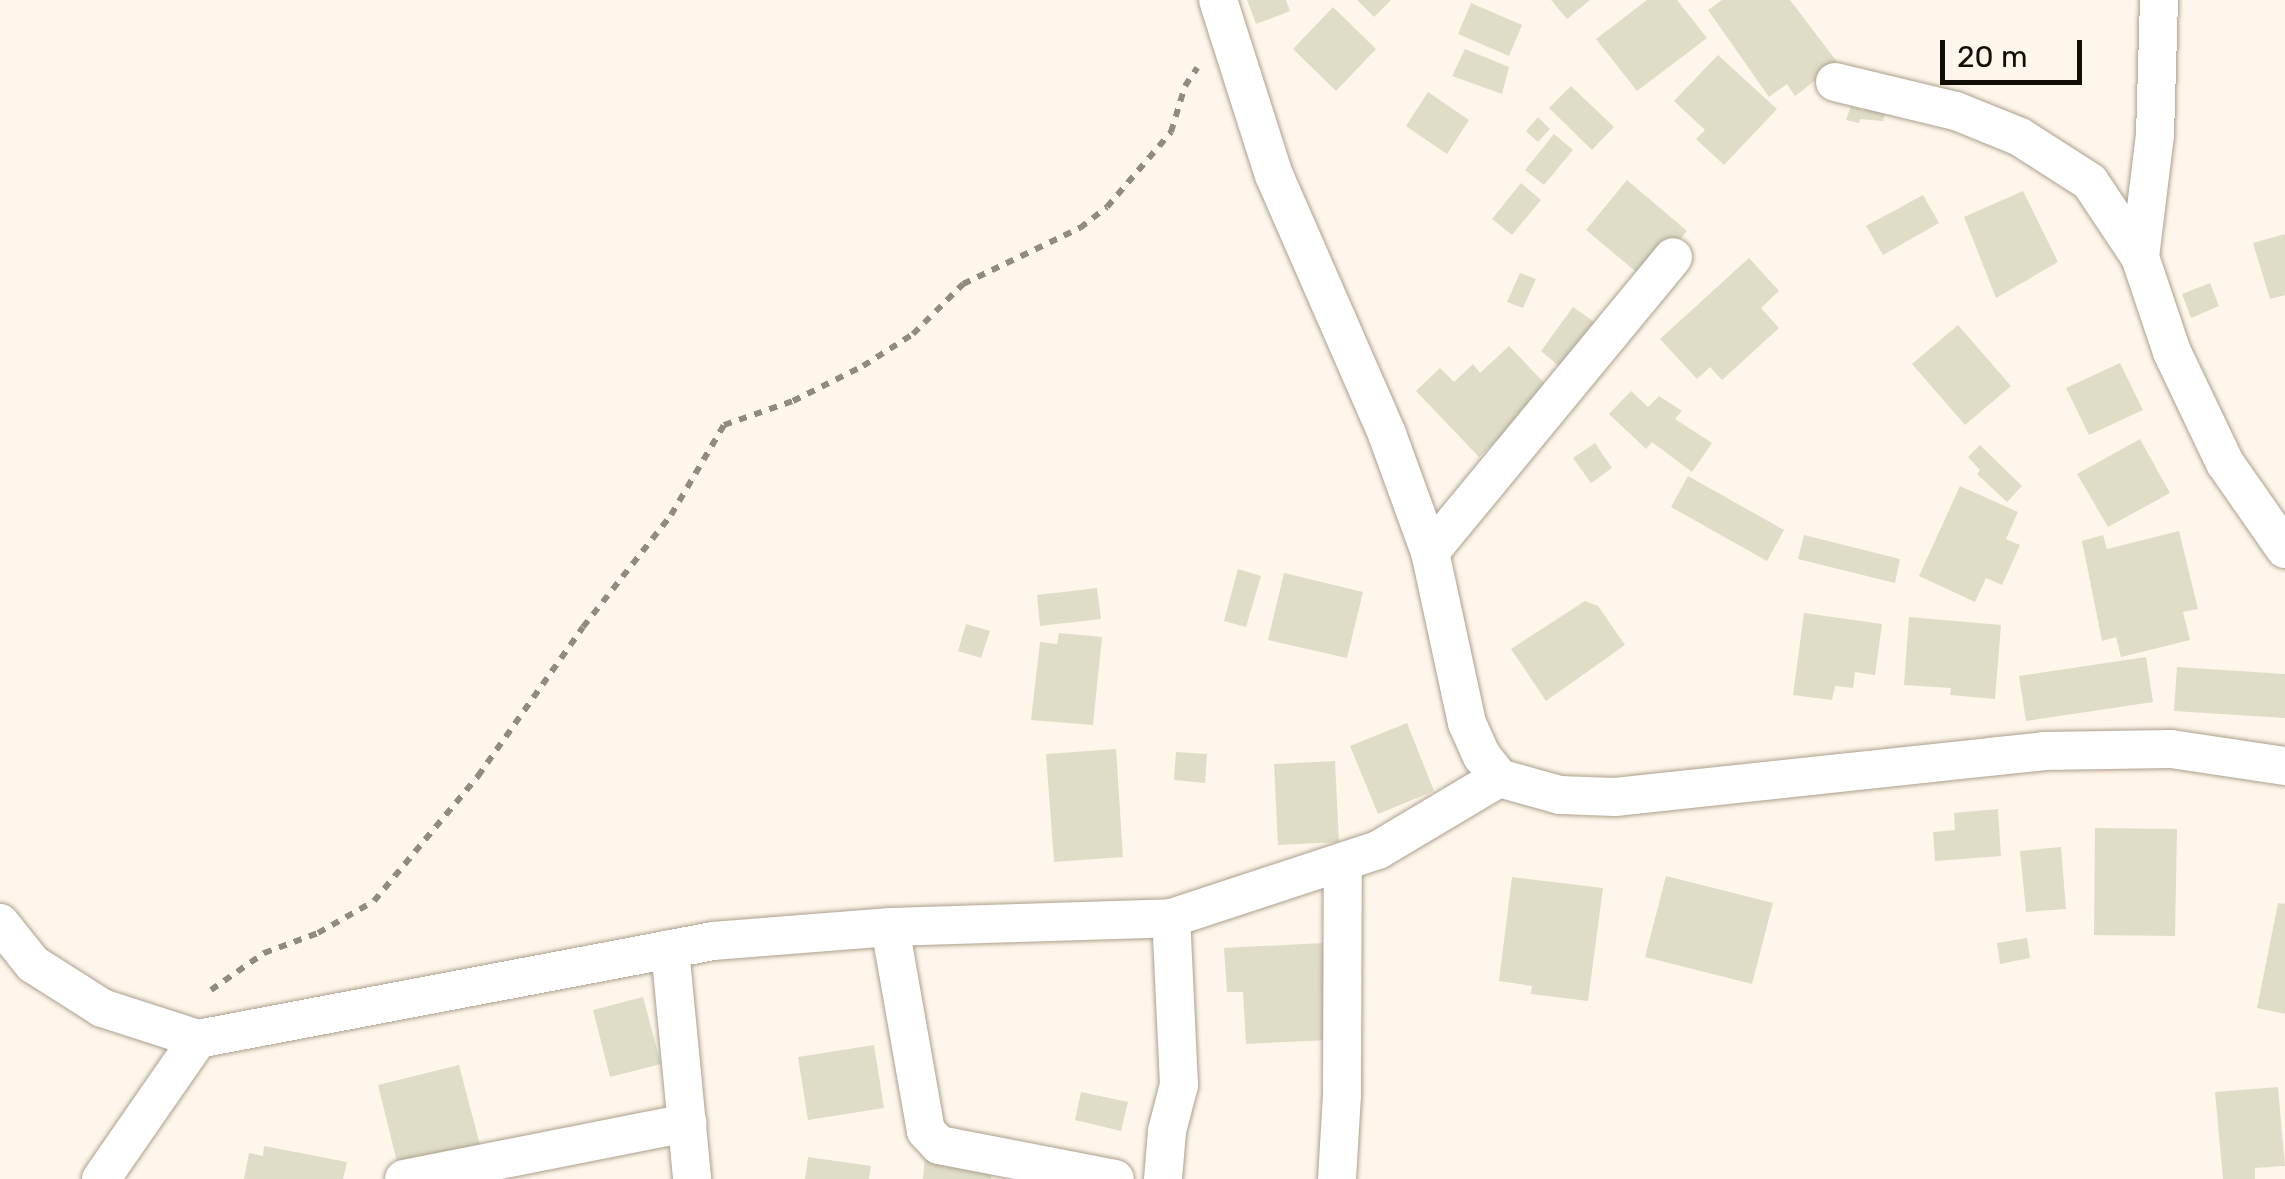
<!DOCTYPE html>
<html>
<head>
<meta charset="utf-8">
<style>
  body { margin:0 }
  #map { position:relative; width:2285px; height:1179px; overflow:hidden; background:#fef6ea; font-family:Rubik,sans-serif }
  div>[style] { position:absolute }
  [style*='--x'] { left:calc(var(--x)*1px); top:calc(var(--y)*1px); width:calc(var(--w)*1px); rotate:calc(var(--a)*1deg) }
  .building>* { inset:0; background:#dfddc7 }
  .path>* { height:6px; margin-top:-3px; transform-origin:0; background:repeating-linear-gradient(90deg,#908a80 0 8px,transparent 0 16px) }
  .roads { filter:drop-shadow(0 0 2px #aba08d) drop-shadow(0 0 2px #aba08d) }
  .street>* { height:38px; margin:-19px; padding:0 19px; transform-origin:19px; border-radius:19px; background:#fff }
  span { translate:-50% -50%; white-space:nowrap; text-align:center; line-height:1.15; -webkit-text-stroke:8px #fef6ea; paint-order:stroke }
  .scale { position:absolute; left:1940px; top:40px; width:142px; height:45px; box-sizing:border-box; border:5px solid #110d07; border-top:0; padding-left:12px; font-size:30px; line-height:35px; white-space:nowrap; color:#110d07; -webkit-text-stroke:8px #fef6ea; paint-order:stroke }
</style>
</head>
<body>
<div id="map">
  <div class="building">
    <i style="clip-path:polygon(1247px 0,1286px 0,1290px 11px,1256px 24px)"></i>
    <i style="clip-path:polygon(1357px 0,1391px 0,1374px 17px)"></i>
    <i style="clip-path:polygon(1551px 0,1590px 0,1567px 19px)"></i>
    <i style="clip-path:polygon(1647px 0,1677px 0,1707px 38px,1637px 91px,1596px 39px)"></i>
    <i style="clip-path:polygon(1722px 0,1790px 0,1838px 63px,1795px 96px,1787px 84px,1769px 97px,1708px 10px)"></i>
    <i style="clip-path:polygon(1471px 3px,1522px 25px,1509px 56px,1458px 34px)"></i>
    <i style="clip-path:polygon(1333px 7px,1376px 49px,1336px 91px,1293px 49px)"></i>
    <i style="clip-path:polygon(1465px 49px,1509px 67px,1502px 94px,1452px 76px)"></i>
    <i style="clip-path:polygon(1718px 55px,1777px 109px,1724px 165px,1696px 139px,1705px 130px,1674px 101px)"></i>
    <i style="clip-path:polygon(1571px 86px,1614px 127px,1592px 150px,1549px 108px)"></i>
    <i style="clip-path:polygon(1428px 92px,1469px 120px,1447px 154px,1406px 126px)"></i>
    <i style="clip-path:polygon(1851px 106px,1862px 110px,1887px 108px,1883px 121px,1860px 119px,1859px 123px,1846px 120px)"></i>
    <i style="clip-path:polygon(1538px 117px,1550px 129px,1538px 142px,1526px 131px)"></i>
    <i style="clip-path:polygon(1554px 134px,1573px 150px,1544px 185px,1525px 170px)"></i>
    <i style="clip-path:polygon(1627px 180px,1687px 231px,1646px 280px,1586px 230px)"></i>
    <i style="clip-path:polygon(1521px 183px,1541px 200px,1512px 235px,1492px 219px)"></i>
    <i style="clip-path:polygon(2023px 191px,2058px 262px,1996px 298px,1964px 217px)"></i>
    <i style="clip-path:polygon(1923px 195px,1939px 223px,1883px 255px,1866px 226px)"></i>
    <i style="clip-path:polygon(2285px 234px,2285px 295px,2270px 299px,2253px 243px)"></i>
    <i style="clip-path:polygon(1749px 258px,1779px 291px,1761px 308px,1779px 328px,1722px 380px,1710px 367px,1697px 379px,1660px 339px)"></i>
    <i style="clip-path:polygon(1520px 273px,1536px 279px,1523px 308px,1507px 302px)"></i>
    <i style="clip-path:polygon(2210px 283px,2219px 306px,2191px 318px,2182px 294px)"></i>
    <i style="clip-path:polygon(1573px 307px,1596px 323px,1560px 367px,1541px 351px)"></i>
    <i style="clip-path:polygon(1958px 325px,2011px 386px,1965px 425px,1912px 364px)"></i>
    <i style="clip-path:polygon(1509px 346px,1551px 390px,1479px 457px,1416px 391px,1440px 368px,1454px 382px,1473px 364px,1480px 373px)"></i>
    <i style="clip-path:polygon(2120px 363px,2143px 410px,2089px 435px,2066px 388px)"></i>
    <i style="clip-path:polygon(1631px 391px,1648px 407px,1659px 396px,1682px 411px,1675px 419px,1712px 443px,1692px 472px,1652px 442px,1646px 449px,1609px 414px)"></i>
    <i style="clip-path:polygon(2140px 439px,2170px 493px,2108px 527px,2077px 474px)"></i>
    <i style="clip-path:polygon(1595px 443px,1612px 468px,1591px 483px,1573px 458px)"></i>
    <i style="clip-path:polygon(1980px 445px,2022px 486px,2007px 502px,1977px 474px,1980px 470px,1968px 457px)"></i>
    <i style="clip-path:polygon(1688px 476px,1784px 530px,1767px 561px,1671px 507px)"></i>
    <i style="clip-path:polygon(1960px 486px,2018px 512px,2006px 539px,2020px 545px,2002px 585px,1986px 578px,1975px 602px,1919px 576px)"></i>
    <i style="clip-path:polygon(2179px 531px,2198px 609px,2183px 612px,2190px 640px,2121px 657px,2116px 637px,2102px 641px,2082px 541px,2103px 535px,2107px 549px)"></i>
    <i style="clip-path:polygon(1804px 535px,1900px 559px,1895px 583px,1798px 559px)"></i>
    <i style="clip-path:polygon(1238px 569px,1261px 576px,1246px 627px,1224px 621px)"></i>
    <i style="clip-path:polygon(1284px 573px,1363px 592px,1347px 658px,1268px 640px)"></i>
    <i style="clip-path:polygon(1097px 588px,1101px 619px,1040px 626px,1037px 595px)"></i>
    <i style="clip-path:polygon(1585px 601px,1598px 606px,1625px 645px,1546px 701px,1511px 649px)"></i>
    <i style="clip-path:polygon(1804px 613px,1882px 624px,1875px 675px,1855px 672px,1853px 688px,1835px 686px,1832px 700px,1793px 695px)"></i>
    <i style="clip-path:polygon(1909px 617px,2001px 625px,1995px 699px,1950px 695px,1951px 688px,1904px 685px)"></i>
    <i style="clip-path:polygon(966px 624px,990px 631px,981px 658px,958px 651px)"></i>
    <i style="clip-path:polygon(1059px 633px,1102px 637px,1093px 725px,1031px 720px,1040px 642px,1057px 644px)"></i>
    <i style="clip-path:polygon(2146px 657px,2153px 702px,2026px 721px,2019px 676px)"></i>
    <i style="clip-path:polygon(2177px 667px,2285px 674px,2285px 718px,2174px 711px)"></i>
    <i style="clip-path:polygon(1407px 723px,1434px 791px,1378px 814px,1350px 746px)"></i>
    <i style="clip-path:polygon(1116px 749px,1123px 857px,1054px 862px,1046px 754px)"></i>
    <i style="clip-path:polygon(1176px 752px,1207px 754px,1205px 783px,1174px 780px)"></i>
    <i style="clip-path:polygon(1335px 761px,1339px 842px,1278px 845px,1274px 764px)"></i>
    <i style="clip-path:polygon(1998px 809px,2001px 856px,1935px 861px,1933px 832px,1955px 830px,1954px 813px)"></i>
    <i style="clip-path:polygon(2095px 828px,2177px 829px,2175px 936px,2094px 935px)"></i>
    <i style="clip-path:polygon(2061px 847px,2066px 909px,2026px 912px,2020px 851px)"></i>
    <i style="clip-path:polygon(1666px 876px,1773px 903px,1752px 984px,1645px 957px)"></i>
    <i style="clip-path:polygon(1512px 877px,1603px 888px,1588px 1001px,1531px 994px,1532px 986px,1499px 981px)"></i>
    <i style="clip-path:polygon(2278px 903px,2285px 904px,2285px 1014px,2257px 1008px)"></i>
    <i style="clip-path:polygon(2027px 938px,2030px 958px,2000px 964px,1997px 943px)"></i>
    <i style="clip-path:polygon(1323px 943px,1330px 1040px,1246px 1044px,1243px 992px,1227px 992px,1224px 948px)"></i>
    <i style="clip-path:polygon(643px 997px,661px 1064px,610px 1077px,593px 1010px)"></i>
    <i style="clip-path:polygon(874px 1045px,884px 1108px,808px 1120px,798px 1057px)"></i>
    <i style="clip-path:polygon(459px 1065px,480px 1145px,398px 1166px,378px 1085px)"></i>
    <i style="clip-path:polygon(2278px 1087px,2285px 1166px,2255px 1168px,2255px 1179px,2223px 1179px,2215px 1092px)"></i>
    <i style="clip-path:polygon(1081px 1092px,1128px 1102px,1121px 1131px,1075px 1120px)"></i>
    <i style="clip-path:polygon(264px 1146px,347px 1162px,343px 1179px,244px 1179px,249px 1153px,263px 1156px)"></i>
    <i style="clip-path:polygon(925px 1156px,993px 1163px,991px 1179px,923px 1179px)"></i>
    <i style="clip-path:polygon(808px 1157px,871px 1166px,869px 1179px,805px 1179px)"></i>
  </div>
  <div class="path">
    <i style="--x:211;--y:990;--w:65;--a:-34.9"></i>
    <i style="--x:264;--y:953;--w:58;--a:-20.3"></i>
    <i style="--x:318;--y:933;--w:64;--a:-29.7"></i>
    <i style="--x:374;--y:901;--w:163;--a:-50.2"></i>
    <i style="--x:478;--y:776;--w:182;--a:-54.8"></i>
    <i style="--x:583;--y:627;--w:142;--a:-51.8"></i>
    <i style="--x:671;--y:515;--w:104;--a:-59.5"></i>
    <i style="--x:724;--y:425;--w:73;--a:-19.2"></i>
    <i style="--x:793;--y:401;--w:78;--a:-26.6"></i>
    <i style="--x:863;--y:366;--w:59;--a:-32.6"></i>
    <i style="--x:913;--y:334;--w:71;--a:-45"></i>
    <i style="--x:963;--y:284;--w:130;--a:-25.6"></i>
    <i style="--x:1080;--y:228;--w:34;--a:-38"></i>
    <i style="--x:1107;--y:207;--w:99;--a:-49.5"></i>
    <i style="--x:1171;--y:132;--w:48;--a:-73.1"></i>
    <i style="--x:1185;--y:86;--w:22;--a:-56"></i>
  </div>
  <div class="roads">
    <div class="street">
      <i style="--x:1218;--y:0;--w:184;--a:72.3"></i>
      <i style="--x:1274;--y:175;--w:283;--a:66.4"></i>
      <i style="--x:1387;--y:434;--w:126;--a:70"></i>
      <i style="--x:1430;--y:552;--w:175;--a:77.8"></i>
      <i style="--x:1467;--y:723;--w:36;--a:66"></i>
      <i style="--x:1482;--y:756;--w:28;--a:52"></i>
      <i style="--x:1499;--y:778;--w:63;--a:15.6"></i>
      <i style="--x:1560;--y:795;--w:55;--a:2.1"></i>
      <i style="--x:1615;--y:797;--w:430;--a:-6.1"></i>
      <i style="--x:2043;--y:751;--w:128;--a:-0.9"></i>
      <i style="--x:2171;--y:749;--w:115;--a:8.5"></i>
      <i style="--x:1835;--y:82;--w:124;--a:13.5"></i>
      <i style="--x:1956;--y:111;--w:69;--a:22.1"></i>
      <i style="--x:2020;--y:137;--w:83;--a:32.7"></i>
      <i style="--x:2090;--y:182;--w:90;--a:56.3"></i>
      <i style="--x:2140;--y:257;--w:100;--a:71.4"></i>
      <i style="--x:2172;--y:352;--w:123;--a:64.5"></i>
      <i style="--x:2225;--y:463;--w:105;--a:55.1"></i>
      <i style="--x:2140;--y:257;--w:123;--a:-83"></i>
      <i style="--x:2155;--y:135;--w:135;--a:-88.3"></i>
      <i style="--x:1430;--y:552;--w:382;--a:-50.5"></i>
      <i style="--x:0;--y:923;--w:53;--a:51.2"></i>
      <i style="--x:33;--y:964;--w:82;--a:32.5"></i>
      <i style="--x:102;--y:1008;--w:101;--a:17.9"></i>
      <i style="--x:890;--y:927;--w:207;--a:80"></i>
      <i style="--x:926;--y:1131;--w:19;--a:47"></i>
      <i style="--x:939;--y:1145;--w:179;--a:10.9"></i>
      <i style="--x:670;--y:949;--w:231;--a:84.5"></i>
      <i style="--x:101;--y:1179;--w:170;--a:-55.3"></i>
      <i style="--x:198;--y:1039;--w:524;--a:-10.77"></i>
      <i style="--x:713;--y:941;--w:178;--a:-4.5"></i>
      <i style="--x:890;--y:927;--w:281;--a:-1.8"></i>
      <i style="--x:1171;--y:918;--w:218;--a:-18.2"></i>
      <i style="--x:1378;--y:850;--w:141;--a:-30.8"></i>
      <i style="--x:404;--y:1179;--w:289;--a:-11.2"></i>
      <i style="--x:1163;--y:1179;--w:48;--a:-85.2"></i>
      <i style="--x:1167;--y:1131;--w:48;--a:-75.4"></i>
      <i style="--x:1179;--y:1085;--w:167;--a:-92.7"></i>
      <i style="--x:1337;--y:1179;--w:83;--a:-86.6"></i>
      <i style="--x:1342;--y:1096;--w:233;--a:-89.8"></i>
    </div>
  </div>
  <div class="scale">20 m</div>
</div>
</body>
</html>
